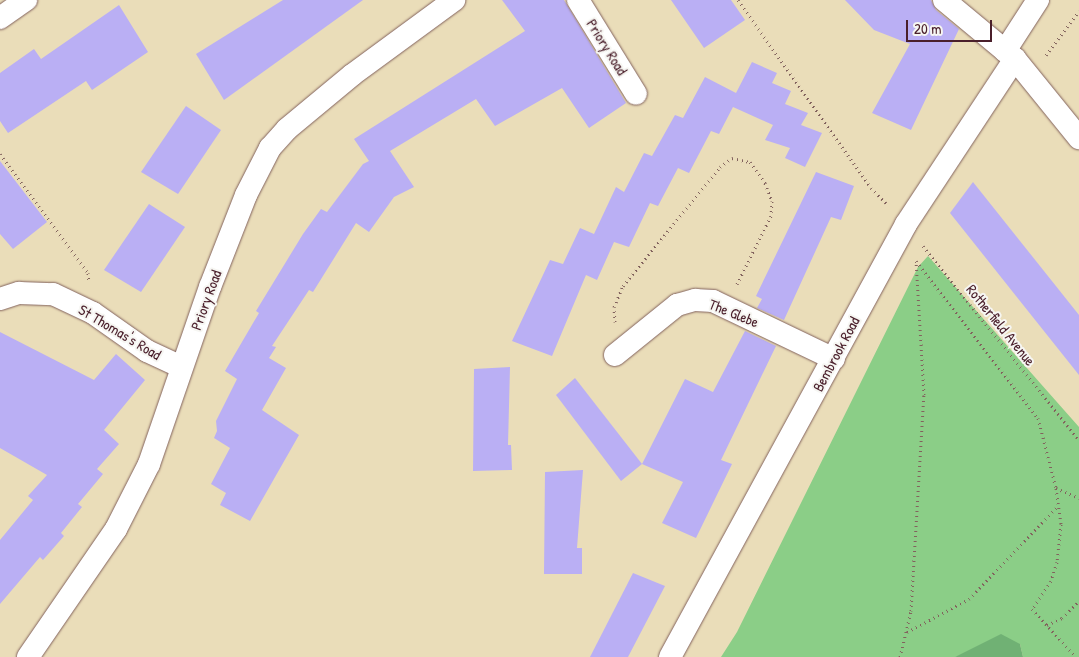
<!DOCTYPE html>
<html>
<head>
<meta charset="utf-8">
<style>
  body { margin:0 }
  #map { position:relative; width:1079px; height:657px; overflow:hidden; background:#eaddb9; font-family:"Patrick Hand",sans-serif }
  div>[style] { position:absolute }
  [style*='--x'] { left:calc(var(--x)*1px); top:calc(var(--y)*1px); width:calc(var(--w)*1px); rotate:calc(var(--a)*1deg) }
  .green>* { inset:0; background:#8bce87 }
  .forest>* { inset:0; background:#70b174 }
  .building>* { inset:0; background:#baaff4 }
  .path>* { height:3px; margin-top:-1.5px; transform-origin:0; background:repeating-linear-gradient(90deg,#82625d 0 1px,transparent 0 5px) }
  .roads { filter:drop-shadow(0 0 1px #82625d) drop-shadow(0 0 1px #82625d) }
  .street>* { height:22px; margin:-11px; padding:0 11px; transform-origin:11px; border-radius:11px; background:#fff }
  span { translate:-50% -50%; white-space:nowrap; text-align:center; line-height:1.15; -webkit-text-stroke:4px #f6f6f2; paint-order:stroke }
  .street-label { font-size:15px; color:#4a1f2b }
  .scale { position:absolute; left:906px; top:20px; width:86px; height:22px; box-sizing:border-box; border:2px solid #4a1f2b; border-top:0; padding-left:6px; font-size:15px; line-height:18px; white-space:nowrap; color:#4a1f2b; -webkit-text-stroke:4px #f6f6f2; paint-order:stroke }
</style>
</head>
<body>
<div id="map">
  <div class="green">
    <i style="clip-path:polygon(928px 256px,1079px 427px,1079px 657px,1023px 657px,1020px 644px,955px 657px,721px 657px,737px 632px,918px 267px)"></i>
  </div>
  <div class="forest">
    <i style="clip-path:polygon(1001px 634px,1020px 644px,1023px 657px,955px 657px)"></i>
  </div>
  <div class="building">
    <i style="clip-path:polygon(283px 0,363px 0,224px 100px,196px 54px)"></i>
    <i style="clip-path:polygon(502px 0,564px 0,626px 103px,589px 128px,562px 88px,495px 126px,476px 99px,390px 151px,414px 187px,394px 197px,369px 232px,356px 223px,313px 292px,309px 290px,272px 346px,276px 347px,269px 358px,286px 368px,262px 410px,299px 435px,250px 521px,220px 505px,226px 493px,211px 484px,230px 448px,214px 438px,217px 431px,216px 421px,237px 379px,225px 371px,259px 313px,256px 311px,303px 234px,321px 209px,327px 212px,363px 164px,369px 161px,354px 139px,525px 31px)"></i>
    <i style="clip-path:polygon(671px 0,731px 0,745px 20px,704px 48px)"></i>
    <i style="clip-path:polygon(845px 0,931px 0,936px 10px,959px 29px,911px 130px,872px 113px,910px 44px,874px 30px)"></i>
    <i style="clip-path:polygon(119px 5px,148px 52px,92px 90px,86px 81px,8px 133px,0 121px,0 73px,34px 49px,41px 59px)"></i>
    <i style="clip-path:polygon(752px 62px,777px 73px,772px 83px,791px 91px,785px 104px,808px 113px,801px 125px,822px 133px,805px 167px,785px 158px,790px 148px,765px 140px,773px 125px,733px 107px,719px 134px,711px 131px,689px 173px,678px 168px,658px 206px,650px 203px,629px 247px,614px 242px,597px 280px,586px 275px,552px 356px,512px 341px,550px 260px,563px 264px,580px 228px,594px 234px,616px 187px,624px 192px,644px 153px,652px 156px,675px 115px,683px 118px,705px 77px,736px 93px)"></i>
    <i style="clip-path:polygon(186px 106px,221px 130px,178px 194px,141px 172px)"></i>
    <i style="clip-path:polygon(0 161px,47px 222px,13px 249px,0 234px)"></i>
    <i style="clip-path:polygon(816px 172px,854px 186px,841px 220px,831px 217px,784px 320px,757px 308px,762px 299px,756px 296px)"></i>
    <i style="clip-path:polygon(973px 182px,1079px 315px,1079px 375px,950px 213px)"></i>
    <i style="clip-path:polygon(149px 204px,185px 227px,141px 292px,104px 270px)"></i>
    <i style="clip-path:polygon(745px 331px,776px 346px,721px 460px,732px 464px,696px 538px,662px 523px,683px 482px,642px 464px,685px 379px,713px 392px)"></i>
    <i style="clip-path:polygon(0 332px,94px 380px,116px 354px,145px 380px,104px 430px,119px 444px,97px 469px,103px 474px,78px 504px,82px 507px,61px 533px,64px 536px,43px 560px,40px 557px,0 604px,0 540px,33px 500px,28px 496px,47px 475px,0 448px)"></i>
    <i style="clip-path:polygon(510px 367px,508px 445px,511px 445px,512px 470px,473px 471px,474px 369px)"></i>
    <i style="clip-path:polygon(575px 378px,642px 464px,621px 481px,556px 395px)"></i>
    <i style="clip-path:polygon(583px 470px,577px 548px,582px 548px,582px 574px,544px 574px,545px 472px)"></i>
    <i style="clip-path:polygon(633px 573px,665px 586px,628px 657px,590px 657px)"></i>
  </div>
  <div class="path">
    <i style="--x:738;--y:0;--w:230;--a:54.7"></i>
    <i style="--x:871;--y:188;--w:24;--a:45"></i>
    <i style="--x:1046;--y:55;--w:55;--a:-53.1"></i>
    <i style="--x:0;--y:154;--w:148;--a:53.5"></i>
    <i style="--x:88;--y:273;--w:9;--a:84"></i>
    <i style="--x:923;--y:246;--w:249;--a:51.2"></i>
    <i style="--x:916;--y:261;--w:199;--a:52.2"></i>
    <i style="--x:1038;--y:418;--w:72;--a:75.6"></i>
    <i style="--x:1056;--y:488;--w:25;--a:23"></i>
    <i style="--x:615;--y:322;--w:15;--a:-94"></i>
    <i style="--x:614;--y:307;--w:23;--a:-67"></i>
    <i style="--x:623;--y:286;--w:154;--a:-50.8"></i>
    <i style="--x:720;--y:167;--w:15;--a:-37"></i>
    <i style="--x:732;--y:158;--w:18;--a:13"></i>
    <i style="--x:750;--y:162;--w:26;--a:54"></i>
    <i style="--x:765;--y:183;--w:19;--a:69"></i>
    <i style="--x:772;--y:201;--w:15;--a:94"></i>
    <i style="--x:771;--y:216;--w:76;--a:116.6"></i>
    <i style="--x:1056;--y:488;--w:36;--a:82"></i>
    <i style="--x:1061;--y:524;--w:38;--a:96"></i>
    <i style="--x:1057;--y:562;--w:20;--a:108"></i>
    <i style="--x:1051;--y:581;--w:34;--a:124"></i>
    <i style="--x:1032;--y:609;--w:65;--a:47.5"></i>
    <i style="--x:1047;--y:625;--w:17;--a:-25"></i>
    <i style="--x:1062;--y:618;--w:24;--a:-45"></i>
    <i style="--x:907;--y:632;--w:70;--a:-28"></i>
    <i style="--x:969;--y:599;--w:129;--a:-46.3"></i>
    <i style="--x:900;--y:657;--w:47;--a:-76.6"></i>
    <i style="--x:911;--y:611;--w:216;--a:-86.6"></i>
    <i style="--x:924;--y:395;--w:133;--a:-93.4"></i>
  </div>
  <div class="roads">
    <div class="street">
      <i style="--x:578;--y:0;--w:110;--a:58.3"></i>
      <i style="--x:944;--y:0;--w:92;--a:39.7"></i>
      <i style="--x:1015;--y:59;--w:102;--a:51"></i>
      <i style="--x:0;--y:18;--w:32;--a:-35"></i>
      <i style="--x:1005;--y:51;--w:61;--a:-57.1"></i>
      <i style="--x:0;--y:299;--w:20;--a:-18"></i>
      <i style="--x:19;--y:293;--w:34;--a:2"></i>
      <i style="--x:53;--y:294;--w:44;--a:25.4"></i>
      <i style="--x:93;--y:313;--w:66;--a:35.1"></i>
      <i style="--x:147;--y:351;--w:38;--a:25"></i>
      <i style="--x:615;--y:355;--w:80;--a:-38.9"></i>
      <i style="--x:677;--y:305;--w:19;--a:-16"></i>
      <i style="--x:695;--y:300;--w:18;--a:3"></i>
      <i style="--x:713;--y:301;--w:134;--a:25.6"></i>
      <i style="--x:28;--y:657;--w:155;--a:-55.5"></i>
      <i style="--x:116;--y:529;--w:73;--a:-63.1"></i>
      <i style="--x:149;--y:464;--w:187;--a:-71"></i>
      <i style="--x:210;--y:287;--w:99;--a:-68.6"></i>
      <i style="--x:246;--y:195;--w:53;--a:-62.9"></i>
      <i style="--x:270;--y:148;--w:25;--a:-48"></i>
      <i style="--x:287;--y:129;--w:85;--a:-39.7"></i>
      <i style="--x:352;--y:75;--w:127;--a:-36.3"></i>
      <i style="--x:670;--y:657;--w:493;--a:-61.4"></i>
      <i style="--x:906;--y:224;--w:198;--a:-56.6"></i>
    </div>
  </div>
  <div class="street-label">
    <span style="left:607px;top:47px;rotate:58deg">Priory Road</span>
    <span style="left:206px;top:300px;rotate:-70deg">Priory Road</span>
    <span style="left:734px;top:313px;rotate:22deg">The Glebe</span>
    <span style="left:1001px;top:325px;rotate:51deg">Rotherfield Avenue</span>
    <span style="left:120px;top:332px;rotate:31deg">St Thomas's Road</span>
    <span style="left:836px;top:354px;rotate:-62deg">Bembrook Road</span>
  </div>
  <div class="scale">20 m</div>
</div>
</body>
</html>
